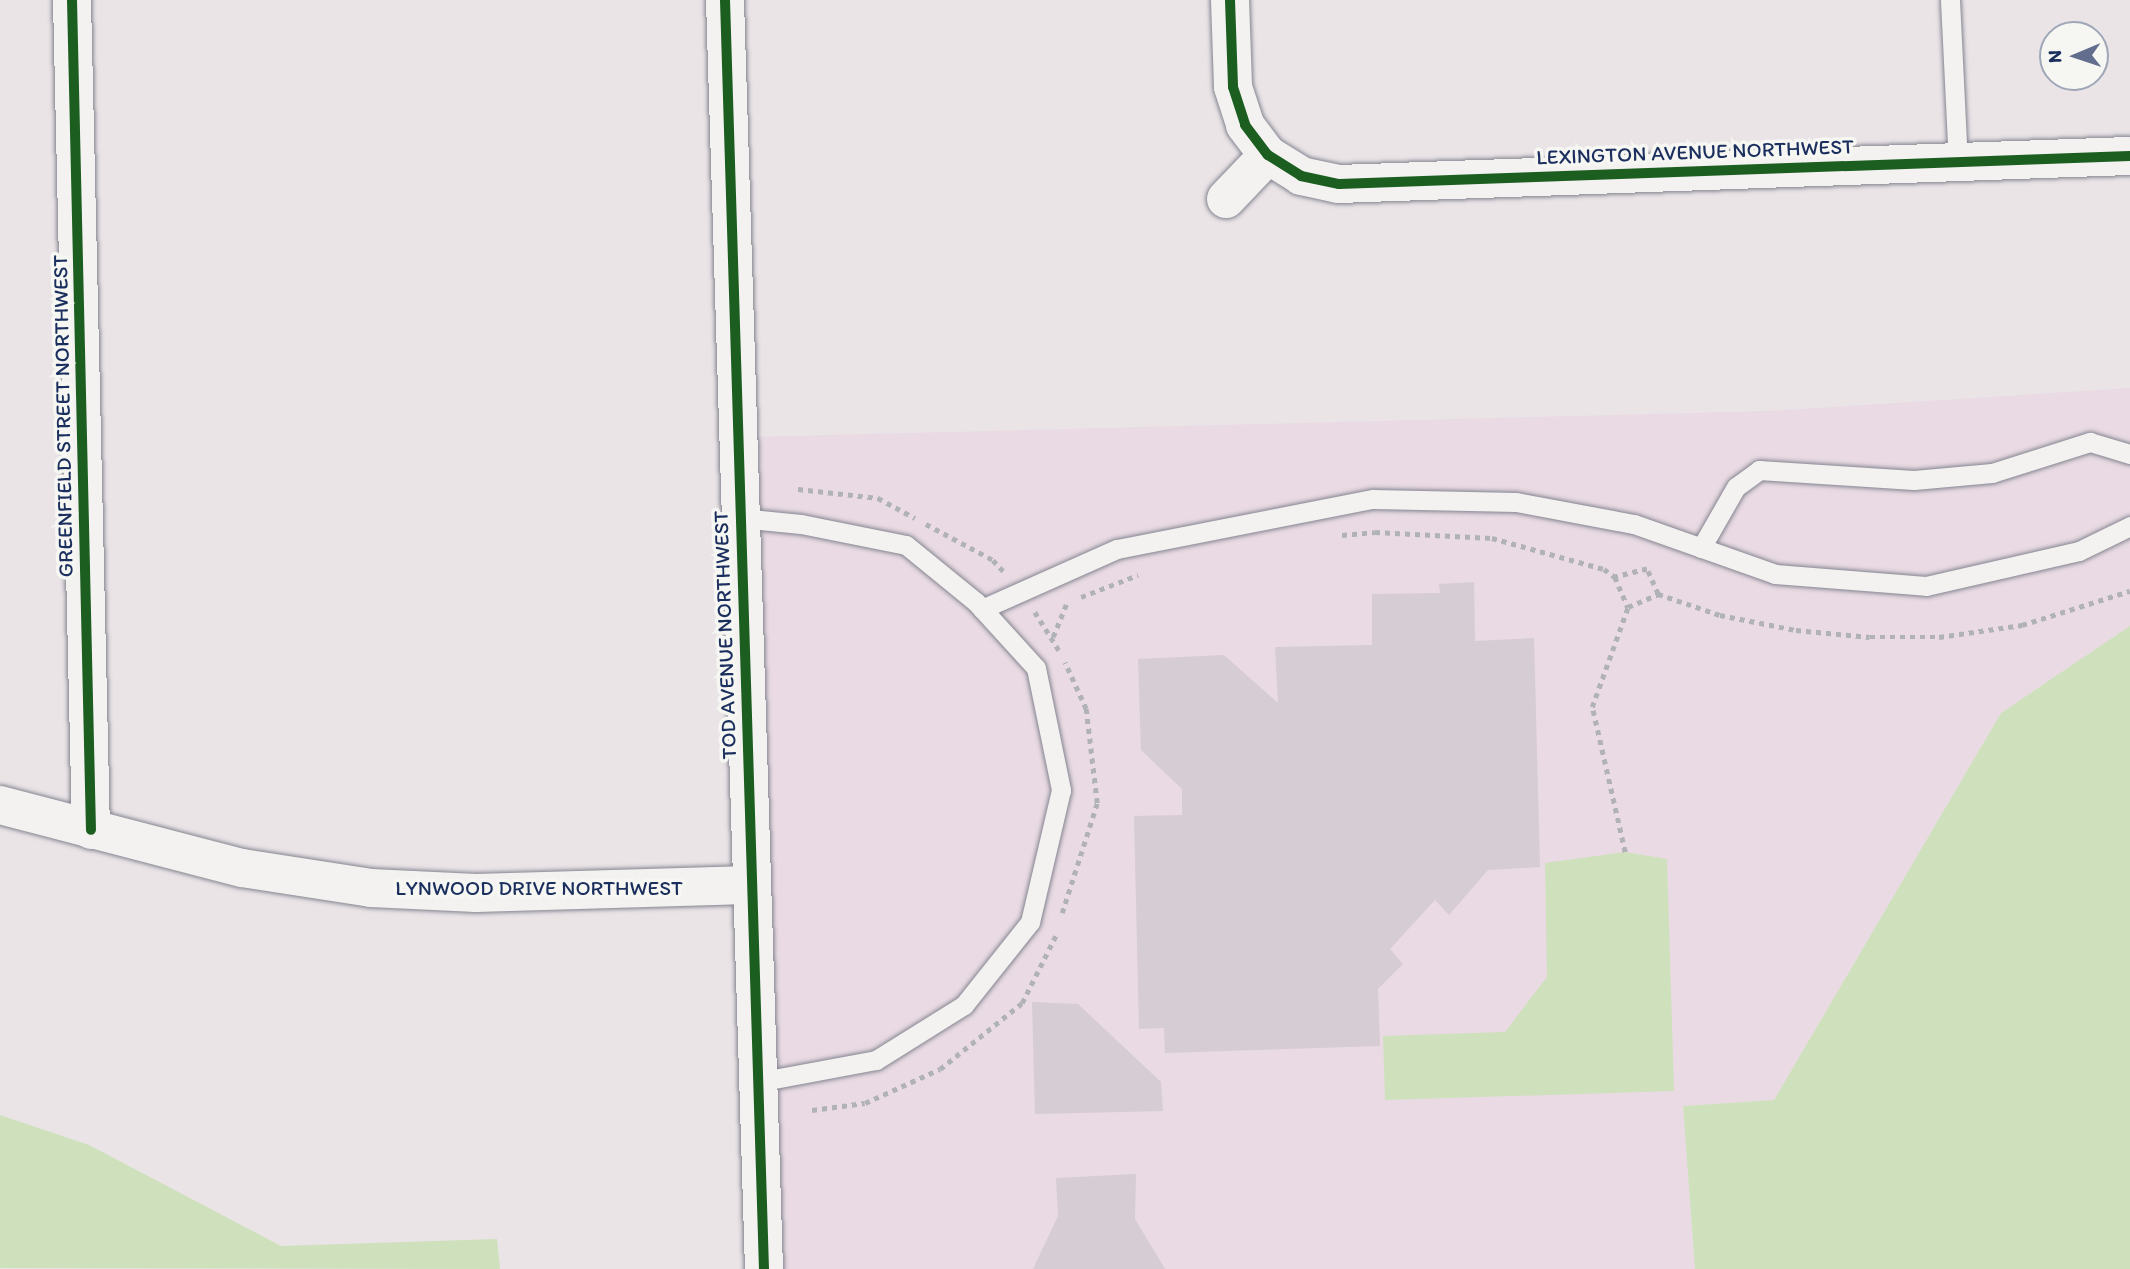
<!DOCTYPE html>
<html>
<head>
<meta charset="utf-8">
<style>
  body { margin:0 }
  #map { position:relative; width:2130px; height:1269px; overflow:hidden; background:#eae4e7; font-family:Itim,sans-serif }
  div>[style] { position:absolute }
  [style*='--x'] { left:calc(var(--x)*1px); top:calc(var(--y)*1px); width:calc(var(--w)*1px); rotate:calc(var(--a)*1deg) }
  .built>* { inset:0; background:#e9dae3 }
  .green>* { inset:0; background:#cee1bc }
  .building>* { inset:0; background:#d6ccd3 }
  .path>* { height:4.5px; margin-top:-2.25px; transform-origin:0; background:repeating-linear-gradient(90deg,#b0b2b7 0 5px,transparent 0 10px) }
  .roads { filter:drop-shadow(0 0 2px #848590) drop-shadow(0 0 2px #848590) }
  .lane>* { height:19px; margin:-9.5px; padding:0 9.5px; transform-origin:9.5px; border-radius:9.5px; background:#f3f2f1 }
  .street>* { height:38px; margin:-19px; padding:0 19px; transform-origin:19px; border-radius:19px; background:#f3f2f1 }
  .cycleway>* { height:10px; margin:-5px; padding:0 5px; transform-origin:5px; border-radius:5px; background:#1b5e20 }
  span { translate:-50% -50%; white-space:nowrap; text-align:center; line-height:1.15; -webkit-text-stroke:7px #f6f6f2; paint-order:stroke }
  .street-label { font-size:21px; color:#1b2f5e }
  .north { position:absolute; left:2039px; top:21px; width:70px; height:70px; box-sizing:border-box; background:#f6f6f2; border:2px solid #9ea6b7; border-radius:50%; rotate:268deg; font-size:19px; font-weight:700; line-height:28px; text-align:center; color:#1b2f5e }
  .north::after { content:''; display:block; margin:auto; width:24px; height:32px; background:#636e8e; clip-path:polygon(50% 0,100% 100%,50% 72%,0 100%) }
</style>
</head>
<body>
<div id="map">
  <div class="built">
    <i style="clip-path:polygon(2130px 388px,2130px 626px,2001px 713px,1774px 1100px,1683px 1106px,1695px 1269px,777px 1269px,754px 437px,1770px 411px)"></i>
  </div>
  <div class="green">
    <i style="clip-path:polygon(2130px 626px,2130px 1269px,1695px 1269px,1683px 1106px,1774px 1100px,2001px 713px)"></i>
    <i style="clip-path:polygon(1625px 852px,1667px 859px,1674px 1091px,1385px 1100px,1383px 1036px,1505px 1032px,1547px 977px,1545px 863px)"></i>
    <i style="clip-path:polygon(0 1115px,89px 1145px,281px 1246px,497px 1239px,500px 1269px,0 1268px)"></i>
  </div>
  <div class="building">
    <i style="clip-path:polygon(1474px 582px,1475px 641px,1534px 638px,1540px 867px,1488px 870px,1449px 915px,1435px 900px,1390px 949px,1403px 964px,1378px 989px,1380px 1046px,1165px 1053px,1164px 1028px,1139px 1029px,1134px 816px,1182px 815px,1182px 789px,1141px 750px,1138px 659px,1224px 655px,1278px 703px,1275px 647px,1372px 645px,1372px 594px,1440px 593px,1439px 584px)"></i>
    <i style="clip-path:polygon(1032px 1002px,1078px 1004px,1161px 1082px,1163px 1111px,1035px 1114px)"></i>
    <i style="clip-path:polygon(1136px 1174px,1135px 1219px,1165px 1269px,1033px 1269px,1058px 1216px,1056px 1178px)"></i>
  </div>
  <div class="path">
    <i style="--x:798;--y:489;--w:81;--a:6.4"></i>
    <i style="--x:878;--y:498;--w:42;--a:28.4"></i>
    <i style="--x:926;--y:524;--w:76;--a:28.2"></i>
    <i style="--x:993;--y:560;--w:16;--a:47"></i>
    <i style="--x:1342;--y:535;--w:33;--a:-5"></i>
    <i style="--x:1375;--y:532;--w:117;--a:2.9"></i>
    <i style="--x:1492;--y:538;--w:116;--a:15.5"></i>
    <i style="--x:1604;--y:569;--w:14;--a:36"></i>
    <i style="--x:1615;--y:577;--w:33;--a:67"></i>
    <i style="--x:1628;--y:607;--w:33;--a:-23"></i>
    <i style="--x:1658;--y:594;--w:27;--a:-114"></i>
    <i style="--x:1647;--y:569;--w:33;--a:166"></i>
    <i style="--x:1658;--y:594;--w:65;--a:18.7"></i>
    <i style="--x:1720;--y:615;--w:77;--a:11.2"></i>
    <i style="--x:1796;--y:630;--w:74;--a:5.4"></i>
    <i style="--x:1870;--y:637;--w:69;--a:0"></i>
    <i style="--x:1939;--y:637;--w:84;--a:-8.2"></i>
    <i style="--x:2022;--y:625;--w:113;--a:-17.5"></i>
    <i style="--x:1081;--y:597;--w:61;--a:-21.1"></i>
    <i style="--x:1035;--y:612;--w:47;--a:58"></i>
    <i style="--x:1053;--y:637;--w:37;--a:-68"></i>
    <i style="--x:1625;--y:852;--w:149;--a:-102.8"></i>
    <i style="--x:1592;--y:707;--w:106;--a:-70.2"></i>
    <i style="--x:1062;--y:913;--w:115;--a:-72.3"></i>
    <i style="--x:1097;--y:803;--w:95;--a:-96.7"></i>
    <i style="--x:1086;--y:709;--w:51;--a:-114.5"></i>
    <i style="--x:812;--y:1110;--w:53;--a:-7.5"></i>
    <i style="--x:865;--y:1103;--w:82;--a:-24.4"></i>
    <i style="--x:940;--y:1069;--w:105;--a:-38.8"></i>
    <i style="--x:1022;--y:1003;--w:76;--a:-63.4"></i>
  </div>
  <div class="roads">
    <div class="lane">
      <i style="--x:1950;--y:0;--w:162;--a:87.2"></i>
      <i style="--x:740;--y:518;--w:61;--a:5.6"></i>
      <i style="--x:801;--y:524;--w:107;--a:11.3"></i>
      <i style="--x:906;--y:545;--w:90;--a:39.2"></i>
      <i style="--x:976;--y:602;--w:89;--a:47.7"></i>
      <i style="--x:1036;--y:668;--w:125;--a:78.4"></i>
      <i style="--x:1061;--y:790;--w:136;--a:103.2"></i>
      <i style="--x:1030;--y:922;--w:106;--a:128.5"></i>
      <i style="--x:964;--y:1005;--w:104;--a:148"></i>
      <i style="--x:876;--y:1060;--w:121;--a:169.5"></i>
      <i style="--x:1701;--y:548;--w:70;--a:-60.2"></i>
      <i style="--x:1736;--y:487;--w:29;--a:-36"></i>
      <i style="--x:1759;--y:470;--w:155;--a:3.7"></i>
      <i style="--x:1914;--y:480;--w:78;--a:-5.1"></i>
      <i style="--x:1992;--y:473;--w:103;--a:-17.6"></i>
      <i style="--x:2090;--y:442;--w:42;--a:16.7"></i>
      <i style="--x:982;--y:609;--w:148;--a:-24"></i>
      <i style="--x:1117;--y:549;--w:261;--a:-11.1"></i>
      <i style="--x:1373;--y:499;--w:143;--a:1.2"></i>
      <i style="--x:1516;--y:502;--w:120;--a:10.6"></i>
      <i style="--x:1634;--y:524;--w:150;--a:19.5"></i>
      <i style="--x:1775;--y:574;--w:151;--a:4.5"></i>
      <i style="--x:1926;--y:586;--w:157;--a:-12.9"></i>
      <i style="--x:2079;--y:551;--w:57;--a:-26.1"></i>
    </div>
    <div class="street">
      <i style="--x:72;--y:0;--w:830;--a:88.69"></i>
      <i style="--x:725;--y:0;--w:1270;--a:88.24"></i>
      <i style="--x:1230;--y:0;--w:87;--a:88"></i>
      <i style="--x:1233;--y:87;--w:40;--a:72"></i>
      <i style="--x:1245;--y:125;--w:38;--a:53"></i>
      <i style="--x:1268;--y:155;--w:39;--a:32"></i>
      <i style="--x:1301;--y:176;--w:39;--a:12"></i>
      <i style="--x:1339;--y:184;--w:791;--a:-2.03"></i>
      <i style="--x:1226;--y:199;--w:61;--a:-46.3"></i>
      <i style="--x:0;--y:805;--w:250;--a:14.6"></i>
      <i style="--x:242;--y:868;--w:131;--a:8.8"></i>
      <i style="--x:371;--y:888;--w:105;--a:2.7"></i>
      <i style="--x:476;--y:893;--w:275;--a:-1.7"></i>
    </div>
  </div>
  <div class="cycleway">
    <i style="--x:72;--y:0;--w:830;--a:88.69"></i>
    <i style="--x:725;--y:0;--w:1270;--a:88.24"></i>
    <i style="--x:1230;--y:0;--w:87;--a:88"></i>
    <i style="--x:1233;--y:87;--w:40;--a:72"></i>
    <i style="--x:1245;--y:125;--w:38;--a:53"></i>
    <i style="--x:1268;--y:155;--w:39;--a:32"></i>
    <i style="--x:1301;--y:176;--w:39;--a:12"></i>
    <i style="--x:1339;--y:184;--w:791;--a:-2.03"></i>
  </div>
  <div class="street-label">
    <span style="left:1695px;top:152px;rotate:-2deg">LEXINGTON AVENUE NORTHWEST</span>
    <span style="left:63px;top:416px;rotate:-91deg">GREENFIELD STREET NORTHWEST</span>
    <span style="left:725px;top:635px;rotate:-92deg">TOD AVENUE NORTHWEST</span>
    <span style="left:539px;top:888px">LYNWOOD DRIVE NORTHWEST</span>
  </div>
  <div class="north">N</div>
</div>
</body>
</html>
